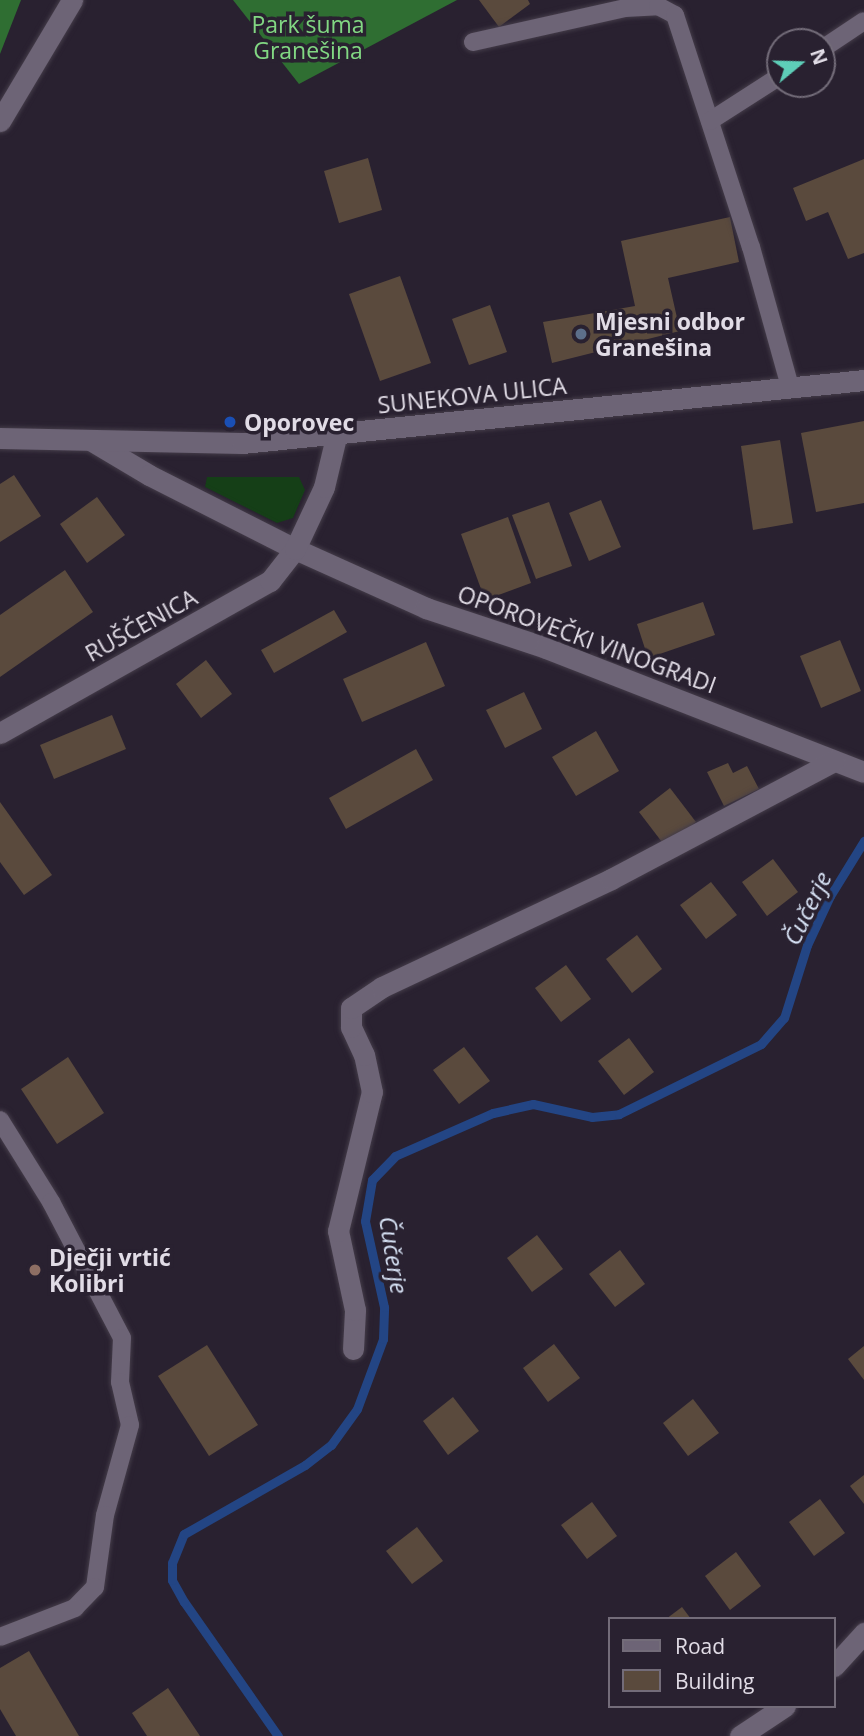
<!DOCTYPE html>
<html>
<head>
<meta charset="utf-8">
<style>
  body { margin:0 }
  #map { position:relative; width:864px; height:1736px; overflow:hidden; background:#292130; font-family:"Open Sans",sans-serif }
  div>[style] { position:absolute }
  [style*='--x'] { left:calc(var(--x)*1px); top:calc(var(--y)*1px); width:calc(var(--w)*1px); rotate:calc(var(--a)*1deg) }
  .green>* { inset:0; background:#153f17 }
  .forest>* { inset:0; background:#2f6e32 }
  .stream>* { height:9px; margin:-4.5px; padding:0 4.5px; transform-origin:4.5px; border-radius:4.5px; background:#234584 }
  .building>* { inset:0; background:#5a4a3d }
  .roads { filter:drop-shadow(0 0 2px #443c49) drop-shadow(0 0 2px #443c49) }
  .lane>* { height:18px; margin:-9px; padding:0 9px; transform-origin:9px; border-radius:9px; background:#6d6476 }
  .street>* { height:21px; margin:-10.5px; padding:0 10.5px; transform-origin:10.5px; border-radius:10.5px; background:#6d6476 }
  .secondary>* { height:21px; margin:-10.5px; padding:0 10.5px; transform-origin:10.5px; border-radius:10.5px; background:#6d6476 }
  .dots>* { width:19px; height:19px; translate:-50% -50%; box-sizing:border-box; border:4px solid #292130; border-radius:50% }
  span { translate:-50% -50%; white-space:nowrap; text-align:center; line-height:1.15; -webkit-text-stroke:7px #292130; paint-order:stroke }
  .park-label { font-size:23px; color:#82d783 }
  .poi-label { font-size:23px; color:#e1dce6; font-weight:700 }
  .left { translate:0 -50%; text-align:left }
  .street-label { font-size:23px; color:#e1dce6 }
  .water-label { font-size:24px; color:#d7e2f5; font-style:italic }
  .legend { position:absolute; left:608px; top:1617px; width:228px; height:91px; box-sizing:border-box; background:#292130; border:2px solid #736c79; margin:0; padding:9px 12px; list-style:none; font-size:21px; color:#e1dce6 }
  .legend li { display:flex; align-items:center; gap:14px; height:35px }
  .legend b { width:35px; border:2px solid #736c79 }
  .north { position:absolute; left:766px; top:28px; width:70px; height:70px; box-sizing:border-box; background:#292130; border:2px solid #736c79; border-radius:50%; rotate:71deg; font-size:19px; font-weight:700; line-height:28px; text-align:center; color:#e1dce6 }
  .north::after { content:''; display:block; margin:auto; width:24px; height:32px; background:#5eceb8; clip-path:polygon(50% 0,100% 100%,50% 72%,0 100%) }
</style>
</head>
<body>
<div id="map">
  <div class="green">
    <i style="clip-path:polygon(207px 477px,299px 477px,305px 490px,293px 518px,277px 523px,205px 487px)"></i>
  </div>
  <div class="forest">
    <i style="clip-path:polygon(0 0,21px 0,0 54px)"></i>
    <i style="clip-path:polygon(233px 0,457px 0,299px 84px)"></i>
  </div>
  <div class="stream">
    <i style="--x:278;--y:1736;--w:164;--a:-125"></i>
    <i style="--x:184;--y:1602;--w:25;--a:-119"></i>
    <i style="--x:172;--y:1580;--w:17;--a:-90"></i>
    <i style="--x:172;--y:1563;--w:31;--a:-68"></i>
    <i style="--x:184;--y:1534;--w:139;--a:-29.7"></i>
    <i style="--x:305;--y:1465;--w:33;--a:-38"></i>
    <i style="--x:331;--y:1445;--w:44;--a:-54.2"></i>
    <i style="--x:357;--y:1409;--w:75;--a:-69.6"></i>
    <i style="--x:383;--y:1339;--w:32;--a:-88"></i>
    <i style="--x:384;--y:1307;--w:88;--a:-102.5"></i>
    <i style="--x:365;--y:1221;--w:42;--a:-80.3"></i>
    <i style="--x:372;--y:1180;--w:33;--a:-46"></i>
    <i style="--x:395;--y:1156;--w:107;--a:-23.7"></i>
    <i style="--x:493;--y:1113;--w:41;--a:-12.7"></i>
    <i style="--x:533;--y:1104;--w:60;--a:12.4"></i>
    <i style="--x:592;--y:1117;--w:27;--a:-6"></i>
    <i style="--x:619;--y:1114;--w:158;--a:-26.2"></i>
    <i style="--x:761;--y:1044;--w:35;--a:-49"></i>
    <i style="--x:784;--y:1018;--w:77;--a:-72.5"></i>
    <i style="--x:807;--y:945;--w:54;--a:-64.9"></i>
    <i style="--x:830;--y:896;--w:65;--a:-58.3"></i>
  </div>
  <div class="building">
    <i style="clip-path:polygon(479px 0,528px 0,530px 4px,499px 27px)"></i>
    <i style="clip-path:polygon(368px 158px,382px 210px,339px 223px,324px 171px)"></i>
    <i style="clip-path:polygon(864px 159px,864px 253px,848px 259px,828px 212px,806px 221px,793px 188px)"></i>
    <i style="clip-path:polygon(730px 217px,739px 262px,668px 278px,680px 331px,552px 363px,543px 322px,635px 306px,621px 241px)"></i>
    <i style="clip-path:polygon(400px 276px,431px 363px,380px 381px,349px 294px)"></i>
    <i style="clip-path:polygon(490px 305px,507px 352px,469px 365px,452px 319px)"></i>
    <i style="clip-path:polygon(864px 421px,864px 503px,816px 512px,801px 433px)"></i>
    <i style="clip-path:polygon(780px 440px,793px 523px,753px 530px,741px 446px)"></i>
    <i style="clip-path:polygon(14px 475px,41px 516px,0 542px,0 484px)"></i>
    <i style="clip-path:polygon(97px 497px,125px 535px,87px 563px,60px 524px)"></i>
    <i style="clip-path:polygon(601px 500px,621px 547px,589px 561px,569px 513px)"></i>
    <i style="clip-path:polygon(549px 502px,572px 566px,536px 579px,512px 515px)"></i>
    <i style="clip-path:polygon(508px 517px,531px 583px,485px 600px,461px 534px)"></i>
    <i style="clip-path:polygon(65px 570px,93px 612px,0 677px,0 615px)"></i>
    <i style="clip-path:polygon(703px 602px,715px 635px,648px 658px,637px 624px)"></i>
    <i style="clip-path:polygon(334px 610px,347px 632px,274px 673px,261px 650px)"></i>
    <i style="clip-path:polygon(840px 640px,861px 691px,821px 708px,800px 656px)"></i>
    <i style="clip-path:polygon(426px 642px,445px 686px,362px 722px,343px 679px)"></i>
    <i style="clip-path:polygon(206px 660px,232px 694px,201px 718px,176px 684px)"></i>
    <i style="clip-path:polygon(524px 692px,542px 729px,505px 748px,486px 710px)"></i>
    <i style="clip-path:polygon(112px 715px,126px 749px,54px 779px,40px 745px)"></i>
    <i style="clip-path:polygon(596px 731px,619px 771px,576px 796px,552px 757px)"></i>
    <i style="clip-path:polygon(416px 749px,433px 780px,346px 829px,329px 798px)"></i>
    <i style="clip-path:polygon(728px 763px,733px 773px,747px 766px,759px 789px,724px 806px,707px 772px)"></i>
    <i style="clip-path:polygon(670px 788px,696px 822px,665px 846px,639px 812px)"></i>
    <i style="clip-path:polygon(0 802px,52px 875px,24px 895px,0 862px)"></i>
    <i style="clip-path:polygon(773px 859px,798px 892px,767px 916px,742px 882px)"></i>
    <i style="clip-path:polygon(711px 882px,737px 915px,706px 939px,680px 905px)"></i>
    <i style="clip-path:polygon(637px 935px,662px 969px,632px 993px,606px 959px)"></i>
    <i style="clip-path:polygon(566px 965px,591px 999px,561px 1022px,535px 988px)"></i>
    <i style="clip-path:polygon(629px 1038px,654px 1072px,624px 1095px,598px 1061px)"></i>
    <i style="clip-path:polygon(464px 1047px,490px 1081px,459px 1104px,433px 1070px)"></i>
    <i style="clip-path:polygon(68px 1057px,104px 1113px,57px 1144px,21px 1089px)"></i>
    <i style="clip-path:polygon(537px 1235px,563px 1269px,532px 1292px,507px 1258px)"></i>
    <i style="clip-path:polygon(620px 1250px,645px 1284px,615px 1307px,589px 1274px)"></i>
    <i style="clip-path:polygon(554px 1344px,580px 1378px,548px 1402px,523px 1368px)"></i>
    <i style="clip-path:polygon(207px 1345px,258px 1425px,209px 1456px,158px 1376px)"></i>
    <i style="clip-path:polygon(864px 1346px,864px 1380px,848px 1359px)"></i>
    <i style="clip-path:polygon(453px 1397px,479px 1431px,448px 1455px,423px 1421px)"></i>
    <i style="clip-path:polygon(693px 1399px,719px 1433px,688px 1456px,663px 1423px)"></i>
    <i style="clip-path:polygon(864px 1475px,864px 1504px,850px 1486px)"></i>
    <i style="clip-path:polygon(820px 1499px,845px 1533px,814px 1556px,789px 1522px)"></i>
    <i style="clip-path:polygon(592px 1502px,617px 1536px,587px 1559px,561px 1525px)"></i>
    <i style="clip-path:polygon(417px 1527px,443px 1561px,412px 1584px,386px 1551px)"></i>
    <i style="clip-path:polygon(736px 1552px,761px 1586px,730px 1610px,705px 1576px)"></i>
    <i style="clip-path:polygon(682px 1607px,691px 1619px,666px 1619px)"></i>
    <i style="clip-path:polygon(29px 1651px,79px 1736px,16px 1736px,0 1709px,0 1668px)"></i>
    <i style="clip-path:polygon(168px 1688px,200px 1736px,147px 1736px,132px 1713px)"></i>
  </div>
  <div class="roads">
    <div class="lane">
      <i style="--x:473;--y:42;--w:156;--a:-12.6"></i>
      <i style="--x:625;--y:8;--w:33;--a:-3"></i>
      <i style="--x:658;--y:6;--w:19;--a:28"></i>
      <i style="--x:675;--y:15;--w:244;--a:71.9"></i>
      <i style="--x:751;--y:247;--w:145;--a:74.4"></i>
      <i style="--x:822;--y:49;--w:50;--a:-33.7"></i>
      <i style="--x:710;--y:121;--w:83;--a:-32.7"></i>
      <i style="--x:0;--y:1120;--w:97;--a:58.1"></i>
      <i style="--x:51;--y:1202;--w:153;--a:62.4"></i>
      <i style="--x:122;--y:1338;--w:44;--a:92.6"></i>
      <i style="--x:120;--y:1382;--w:44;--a:76.9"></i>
      <i style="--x:130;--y:1425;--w:93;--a:105.5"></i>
      <i style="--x:105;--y:1515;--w:73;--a:97.9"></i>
      <i style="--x:95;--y:1587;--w:29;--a:134"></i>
      <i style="--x:75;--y:1608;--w:80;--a:158.9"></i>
    </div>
    <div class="street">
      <i style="--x:92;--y:441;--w:66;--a:30.8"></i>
      <i style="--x:149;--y:475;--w:164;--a:26.9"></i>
      <i style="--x:295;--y:549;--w:144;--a:24.2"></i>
      <i style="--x:426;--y:608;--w:126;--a:18.4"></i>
      <i style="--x:546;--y:648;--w:341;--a:21.3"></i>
      <i style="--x:0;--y:733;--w:310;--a:-29.4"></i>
      <i style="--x:270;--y:581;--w:41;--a:-52"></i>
      <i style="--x:295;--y:549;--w:68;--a:-64.9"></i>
      <i style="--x:324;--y:487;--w:51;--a:-76.5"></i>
      <i style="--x:353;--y:1349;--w:39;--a:-87"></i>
      <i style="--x:355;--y:1310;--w:81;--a:-102.1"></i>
      <i style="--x:338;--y:1231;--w:143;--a:-76.3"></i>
      <i style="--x:372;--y:1092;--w:38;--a:-102"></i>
      <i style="--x:364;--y:1055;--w:31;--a:-115"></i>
      <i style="--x:351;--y:1027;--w:19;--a:-90"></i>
      <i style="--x:351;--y:1008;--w:37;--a:-34"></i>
      <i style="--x:382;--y:987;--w:253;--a:-25.2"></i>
      <i style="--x:611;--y:879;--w:252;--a:-27.9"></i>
      <i style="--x:834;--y:1666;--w:45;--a:-47.7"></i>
      <i style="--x:740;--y:1736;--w:54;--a:-33.7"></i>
    </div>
    <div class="secondary">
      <i style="--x:0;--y:121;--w:141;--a:-59.2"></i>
      <i style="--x:0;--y:438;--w:242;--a:1.2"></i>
      <i style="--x:242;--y:443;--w:625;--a:-5.78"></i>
    </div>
  </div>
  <div class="dots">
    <i style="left:581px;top:334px;background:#5c6f8a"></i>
    <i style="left:230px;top:422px;background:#1a4fb4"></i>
    <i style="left:35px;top:1270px;background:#8d6e63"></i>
  </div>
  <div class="park-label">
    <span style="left:308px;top:37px">Park šuma<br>Granešina</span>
  </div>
  <div class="poi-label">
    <span class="left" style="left:595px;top:334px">Mjesni odbor<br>Granešina</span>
    <span class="left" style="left:244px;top:422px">Oporovec</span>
    <span class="left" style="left:49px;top:1270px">Dječji vrtić<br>Kolibri</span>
  </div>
  <div class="street-label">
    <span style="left:472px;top:395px;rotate:-6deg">SUNEKOVA ULICA</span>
    <span style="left:141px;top:625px;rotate:-29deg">RUŠČENICA</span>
    <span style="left:587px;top:639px;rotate:20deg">OPOROVEČKI VINOGRADI</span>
  </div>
  <div class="water-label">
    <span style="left:807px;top:908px;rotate:-64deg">Čučerje</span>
    <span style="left:394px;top:1255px;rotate:81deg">Čučerje</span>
  </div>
  <ul class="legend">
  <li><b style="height:9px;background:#6d6476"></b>Road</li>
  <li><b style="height:19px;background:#5a4a3d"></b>Building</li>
  </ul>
  <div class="north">N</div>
</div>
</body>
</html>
